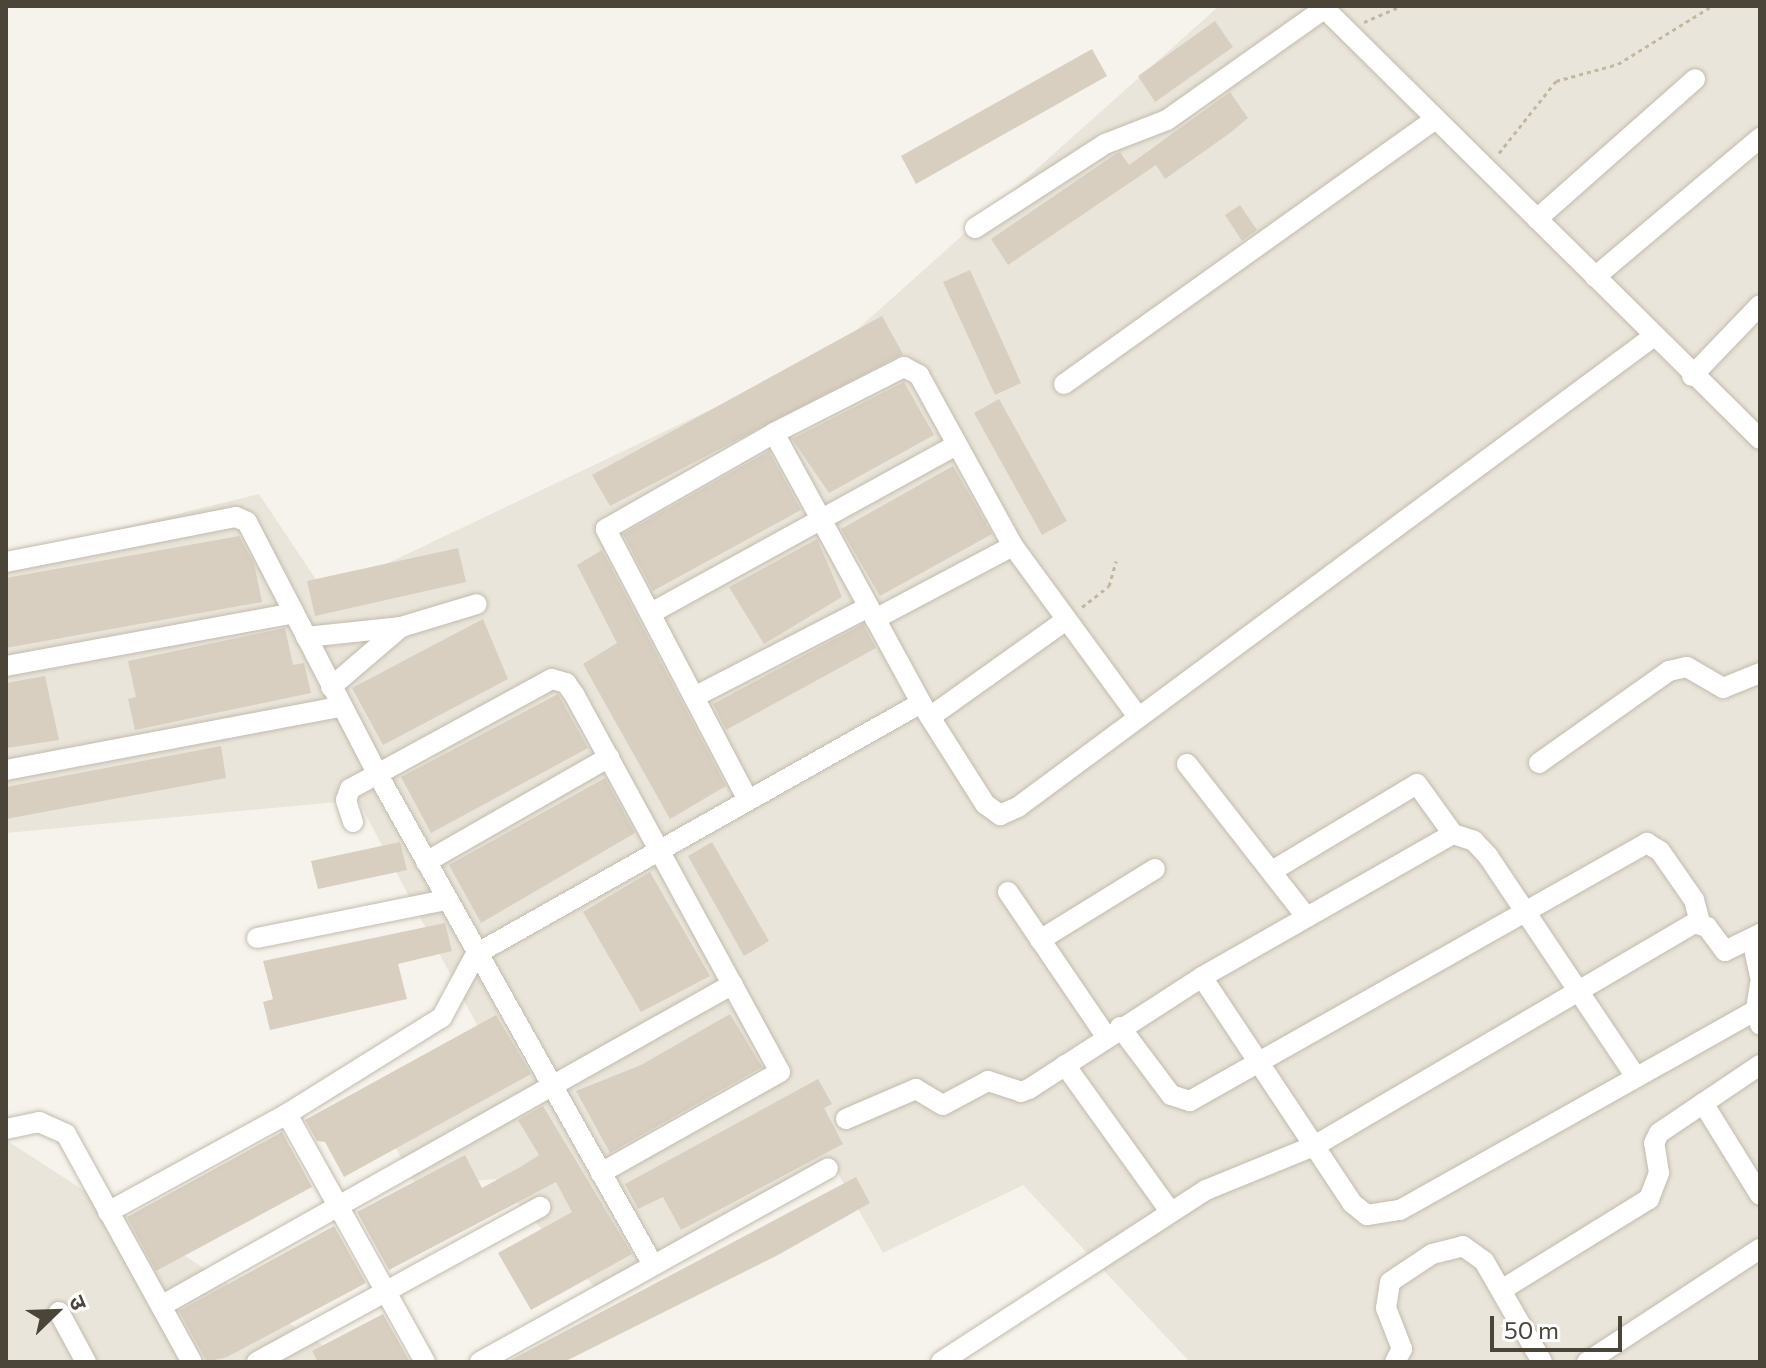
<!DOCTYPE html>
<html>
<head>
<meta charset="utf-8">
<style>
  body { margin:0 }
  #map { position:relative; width:1766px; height:1368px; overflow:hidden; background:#f6f3ec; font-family:Commissioner,"Noto Sans Devanagari",sans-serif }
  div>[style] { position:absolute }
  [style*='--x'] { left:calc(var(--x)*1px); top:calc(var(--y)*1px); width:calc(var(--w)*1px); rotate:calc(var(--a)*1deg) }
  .residential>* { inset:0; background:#eae5da }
  .building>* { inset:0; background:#d8cfc1 }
  .path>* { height:3px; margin-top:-1.5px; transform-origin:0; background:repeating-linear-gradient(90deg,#c4b79f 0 4px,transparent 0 8px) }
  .roads { filter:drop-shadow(0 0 2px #c2bbae) drop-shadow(0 0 2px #c2bbae) }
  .minor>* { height:20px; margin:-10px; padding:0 10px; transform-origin:10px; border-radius:10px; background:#fff }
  span { translate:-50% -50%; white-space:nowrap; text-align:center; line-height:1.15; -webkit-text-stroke:6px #fff; paint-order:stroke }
  .frame { position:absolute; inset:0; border:8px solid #4b4439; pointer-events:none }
  .north { position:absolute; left:16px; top:1272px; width:80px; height:80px; -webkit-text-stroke:6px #fff; paint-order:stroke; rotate:67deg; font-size:22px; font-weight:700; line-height:32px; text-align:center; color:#4b4439 }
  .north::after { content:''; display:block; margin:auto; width:28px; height:36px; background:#4b4439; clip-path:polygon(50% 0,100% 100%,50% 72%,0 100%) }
  .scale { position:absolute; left:1490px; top:1316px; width:132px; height:36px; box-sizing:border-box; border:4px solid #4b4439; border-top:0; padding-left:10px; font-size:24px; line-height:28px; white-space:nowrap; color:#4b4439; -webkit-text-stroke:6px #fff; paint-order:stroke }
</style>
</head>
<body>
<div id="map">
  <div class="residential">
    <i style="clip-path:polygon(1219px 6px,1760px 6px,1760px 1362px,1190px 1362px,1023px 1185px,883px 1253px,832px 1163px,603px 1296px,496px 1179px,416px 1185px,382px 1123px,477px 1025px,358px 800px,6px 833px,6px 556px,259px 494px,325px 593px,832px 352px)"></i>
    <i style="clip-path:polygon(6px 1140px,349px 1362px,6px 1362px)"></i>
  </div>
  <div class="building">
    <i style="clip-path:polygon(1215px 21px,1233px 47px,1155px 102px,1138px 76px)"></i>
    <i style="clip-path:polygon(1092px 49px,1107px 76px,916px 184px,901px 156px)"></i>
    <i style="clip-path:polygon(1230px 92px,1248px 118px,1230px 133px,1165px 179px,1156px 165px,1008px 265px,991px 239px,1114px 155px,1120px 152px,1129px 165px)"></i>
    <i style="clip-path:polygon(1240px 205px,1257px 230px,1242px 241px,1225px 215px)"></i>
    <i style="clip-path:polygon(970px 270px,1021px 383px,995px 395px,943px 282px)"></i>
    <i style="clip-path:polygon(882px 316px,903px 354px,610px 506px,592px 475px)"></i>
    <i style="clip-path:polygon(904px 382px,934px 435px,829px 493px,792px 439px)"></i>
    <i style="clip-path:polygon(999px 399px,1067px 521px,1042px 535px,974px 413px)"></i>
    <i style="clip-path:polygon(769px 451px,801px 510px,653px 591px,623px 534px)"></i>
    <i style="clip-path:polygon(953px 466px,992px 534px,880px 596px,841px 529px)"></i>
    <i style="clip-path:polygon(239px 536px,254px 563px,262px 602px,6px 648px,6px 578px)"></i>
    <i style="clip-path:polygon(817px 539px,842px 597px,764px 644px,729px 587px)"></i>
    <i style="clip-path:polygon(458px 548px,466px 582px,315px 616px,307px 581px)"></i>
    <i style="clip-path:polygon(602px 550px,726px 786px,670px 819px,583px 664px,617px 643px,577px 565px)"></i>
    <i style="clip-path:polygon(483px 619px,508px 679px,383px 745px,352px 688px)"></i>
    <i style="clip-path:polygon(863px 624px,876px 648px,726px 730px,713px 704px)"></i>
    <i style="clip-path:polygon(285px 628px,293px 665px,304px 663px,311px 693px,135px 730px,128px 699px,136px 697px,128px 661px)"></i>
    <i style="clip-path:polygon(45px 676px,59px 740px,6px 748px,6px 683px)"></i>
    <i style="clip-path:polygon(558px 694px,588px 748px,431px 833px,401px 777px)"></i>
    <i style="clip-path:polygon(221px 746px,226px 778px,6px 819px,6px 787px)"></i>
    <i style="clip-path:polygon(605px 778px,635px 833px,481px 923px,449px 865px)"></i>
    <i style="clip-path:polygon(400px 842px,407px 870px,318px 889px,311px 861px)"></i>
    <i style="clip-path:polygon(712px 842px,769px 941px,744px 956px,688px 856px)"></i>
    <i style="clip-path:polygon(650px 872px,710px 976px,641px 1012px,583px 912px)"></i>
    <i style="clip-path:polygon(445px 923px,452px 951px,398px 964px,407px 999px,270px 1030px,263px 1002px,273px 999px,263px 961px)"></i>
    <i style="clip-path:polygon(730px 1014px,762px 1067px,610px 1153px,576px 1091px,641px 1065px)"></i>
    <i style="clip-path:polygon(496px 1015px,531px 1074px,344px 1177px,325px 1142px,317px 1141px,305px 1120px)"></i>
    <i style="clip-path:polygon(818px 1079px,832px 1104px,824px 1108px,843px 1144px,681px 1230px,663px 1197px,638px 1209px,625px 1184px)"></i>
    <i style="clip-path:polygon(543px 1106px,632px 1254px,531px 1310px,498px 1253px,572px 1212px,556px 1182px,389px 1270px,357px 1212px,465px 1155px,482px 1188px,522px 1166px,539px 1155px,518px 1120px)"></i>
    <i style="clip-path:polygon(282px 1132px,312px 1187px,156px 1271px,127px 1217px)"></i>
    <i style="clip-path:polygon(856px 1177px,870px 1203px,778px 1255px,564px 1362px,507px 1362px)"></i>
    <i style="clip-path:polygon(334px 1226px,366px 1283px,227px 1357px,207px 1362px,179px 1311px)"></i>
    <i style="clip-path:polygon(383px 1314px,410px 1362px,318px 1362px,312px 1351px)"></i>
  </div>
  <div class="path">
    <i style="--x:1364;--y:22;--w:40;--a:-23.4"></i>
    <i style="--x:1499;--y:153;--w:92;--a:-51.6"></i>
    <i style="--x:1556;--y:81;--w:64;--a:-15.3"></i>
    <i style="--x:1618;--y:64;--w:110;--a:-31.7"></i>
    <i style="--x:1082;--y:607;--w:34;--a:-38"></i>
    <i style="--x:1109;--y:586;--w:26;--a:-74"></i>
  </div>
  <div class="roads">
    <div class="minor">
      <i style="--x:1322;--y:6;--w:616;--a:44.67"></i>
      <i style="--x:1537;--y:219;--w:211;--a:-41.5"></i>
      <i style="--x:975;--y:228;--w:155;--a:-32.9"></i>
      <i style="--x:1105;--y:144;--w:66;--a:-21.2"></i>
      <i style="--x:1167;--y:120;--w:194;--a:-35.3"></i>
      <i style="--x:1595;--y:277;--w:216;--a:-40.1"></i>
      <i style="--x:1692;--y:376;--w:98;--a:-46.2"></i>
      <i style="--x:1064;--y:384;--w:456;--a:-35.5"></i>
      <i style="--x:774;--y:433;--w:307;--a:61.4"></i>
      <i style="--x:921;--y:703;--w:120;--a:57.6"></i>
      <i style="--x:985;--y:804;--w:19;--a:36"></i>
      <i style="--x:1000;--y:815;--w:20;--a:-24"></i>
      <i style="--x:1018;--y:807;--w:791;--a:-36.52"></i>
      <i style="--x:6;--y:562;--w:234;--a:-11.1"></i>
      <i style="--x:236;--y:517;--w:12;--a:24"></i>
      <i style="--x:247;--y:522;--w:285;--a:62.6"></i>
      <i style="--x:378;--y:775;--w:560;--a:60.69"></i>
      <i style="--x:651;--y:613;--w:348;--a:-28.8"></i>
      <i style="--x:875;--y:619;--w:156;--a:-27.9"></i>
      <i style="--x:306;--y:637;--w:96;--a:-6"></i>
      <i style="--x:401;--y:627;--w:79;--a:-16.8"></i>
      <i style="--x:6;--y:666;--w:293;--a:-10.4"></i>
      <i style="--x:331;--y:687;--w:92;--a:-40.6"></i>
      <i style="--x:694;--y:697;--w:196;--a:-27.3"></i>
      <i style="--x:930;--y:717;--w:167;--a:-35.5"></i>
      <i style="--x:1539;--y:763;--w:159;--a:-35.3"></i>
      <i style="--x:1669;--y:671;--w:18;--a:-13"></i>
      <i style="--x:1687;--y:667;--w:42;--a:30.3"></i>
      <i style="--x:1723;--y:688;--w:40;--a:-22"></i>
      <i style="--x:1187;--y:764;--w:192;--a:52"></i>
      <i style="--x:6;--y:770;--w:341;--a:-10.7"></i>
      <i style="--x:748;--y:800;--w:306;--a:-117.7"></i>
      <i style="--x:606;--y:529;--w:193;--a:-29.7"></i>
      <i style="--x:774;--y:433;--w:146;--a:-26.9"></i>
      <i style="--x:904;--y:367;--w:17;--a:28"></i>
      <i style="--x:919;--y:375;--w:195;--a:61.2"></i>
      <i style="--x:1013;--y:546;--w:212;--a:53.8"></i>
      <i style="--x:353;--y:822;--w:23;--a:-108"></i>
      <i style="--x:346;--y:800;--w:12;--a:-70"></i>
      <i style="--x:350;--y:789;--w:230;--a:-28.6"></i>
      <i style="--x:552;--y:679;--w:15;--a:16"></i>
      <i style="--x:566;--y:683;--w:16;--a:55"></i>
      <i style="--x:575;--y:696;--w:428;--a:61.4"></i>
      <i style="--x:780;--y:1072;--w:206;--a:150.6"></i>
      <i style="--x:426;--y:862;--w:211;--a:-29.8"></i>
      <i style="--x:1272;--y:871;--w:169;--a:-31"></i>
      <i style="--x:1417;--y:784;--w:62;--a:54.2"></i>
      <i style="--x:1008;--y:892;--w:174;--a:55.8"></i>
      <i style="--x:257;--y:938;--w:193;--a:-11.4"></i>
      <i style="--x:1752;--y:939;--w:39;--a:78"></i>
      <i style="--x:1040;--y:940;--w:135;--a:-31.7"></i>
      <i style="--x:1202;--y:977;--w:271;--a:56.4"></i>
      <i style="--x:1352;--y:1203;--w:19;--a:39"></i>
      <i style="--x:1367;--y:1215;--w:33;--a:-9"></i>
      <i style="--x:1400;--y:1210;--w:408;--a:-29.3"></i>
      <i style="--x:1760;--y:984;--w:26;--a:99"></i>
      <i style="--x:1756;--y:1010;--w:15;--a:74"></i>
      <i style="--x:1120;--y:1027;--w:85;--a:53.1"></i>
      <i style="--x:1171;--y:1095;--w:20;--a:18"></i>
      <i style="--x:1190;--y:1101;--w:525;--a:-29.45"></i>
      <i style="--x:1647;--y:843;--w:15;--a:32"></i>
      <i style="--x:1660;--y:851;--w:60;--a:55.2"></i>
      <i style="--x:1694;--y:900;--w:24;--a:75"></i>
      <i style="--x:1065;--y:1065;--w:180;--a:54.3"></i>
      <i style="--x:1703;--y:1103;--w:108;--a:58.2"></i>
      <i style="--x:287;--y:1114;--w:284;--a:60.9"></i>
      <i style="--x:846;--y:1119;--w:76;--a:-23.2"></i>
      <i style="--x:916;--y:1089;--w:31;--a:31"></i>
      <i style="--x:943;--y:1105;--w:51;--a:-28.1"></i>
      <i style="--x:988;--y:1081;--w:35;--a:18"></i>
      <i style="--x:1021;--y:1092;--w:9;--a:-21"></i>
      <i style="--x:1029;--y:1089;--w:206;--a:-32.9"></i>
      <i style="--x:1202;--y:977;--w:289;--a:-29.7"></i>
      <i style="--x:1453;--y:834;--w:22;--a:18"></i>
      <i style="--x:1474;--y:841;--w:21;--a:47"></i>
      <i style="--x:1488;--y:856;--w:265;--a:56.2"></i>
      <i style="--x:6;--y:1129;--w:34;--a:-12"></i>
      <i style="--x:39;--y:1122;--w:30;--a:24"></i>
      <i style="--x:66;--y:1134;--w:260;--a:61.1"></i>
      <i style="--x:108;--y:1212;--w:204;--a:-28.7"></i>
      <i style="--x:287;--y:1114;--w:183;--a:-32"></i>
      <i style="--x:442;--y:1017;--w:72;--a:-61.6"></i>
      <i style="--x:476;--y:954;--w:511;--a:-29.42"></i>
      <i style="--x:1503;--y:1289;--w:172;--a:-31.7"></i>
      <i style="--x:1649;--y:1199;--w:28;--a:-69"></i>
      <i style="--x:1659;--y:1173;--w:30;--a:-99"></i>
      <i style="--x:1654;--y:1143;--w:11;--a:-63"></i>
      <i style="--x:1659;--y:1133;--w:122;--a:-34"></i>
      <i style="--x:161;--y:1306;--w:656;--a:-29.38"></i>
      <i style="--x:59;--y:1312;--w:57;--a:61.6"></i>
      <i style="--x:257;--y:1362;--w:323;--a:-28.7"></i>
      <i style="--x:480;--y:1362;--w:398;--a:-29.1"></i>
      <i style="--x:941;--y:1362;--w:316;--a:-33"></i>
      <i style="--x:1206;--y:1190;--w:119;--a:-22.2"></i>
      <i style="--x:1316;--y:1145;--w:438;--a:-30.4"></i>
      <i style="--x:1694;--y:923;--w:14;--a:17"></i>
      <i style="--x:1707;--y:927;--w:30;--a:53"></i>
      <i style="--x:1725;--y:951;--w:39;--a:-26"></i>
      <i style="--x:1395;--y:1362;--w:15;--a:-62"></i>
      <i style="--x:1402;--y:1349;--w:44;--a:-111.3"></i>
      <i style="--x:1386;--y:1308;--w:26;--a:-81"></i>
      <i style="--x:1390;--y:1282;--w:50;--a:-33.7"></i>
      <i style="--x:1432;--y:1254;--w:32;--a:-14"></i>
      <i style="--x:1463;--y:1246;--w:26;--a:36"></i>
      <i style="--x:1484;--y:1261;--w:116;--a:60.1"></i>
      <i style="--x:1587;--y:1362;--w:207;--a:-33.2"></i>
    </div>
  </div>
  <div class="frame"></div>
  <div class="north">उ</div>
  <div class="scale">50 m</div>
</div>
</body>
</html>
